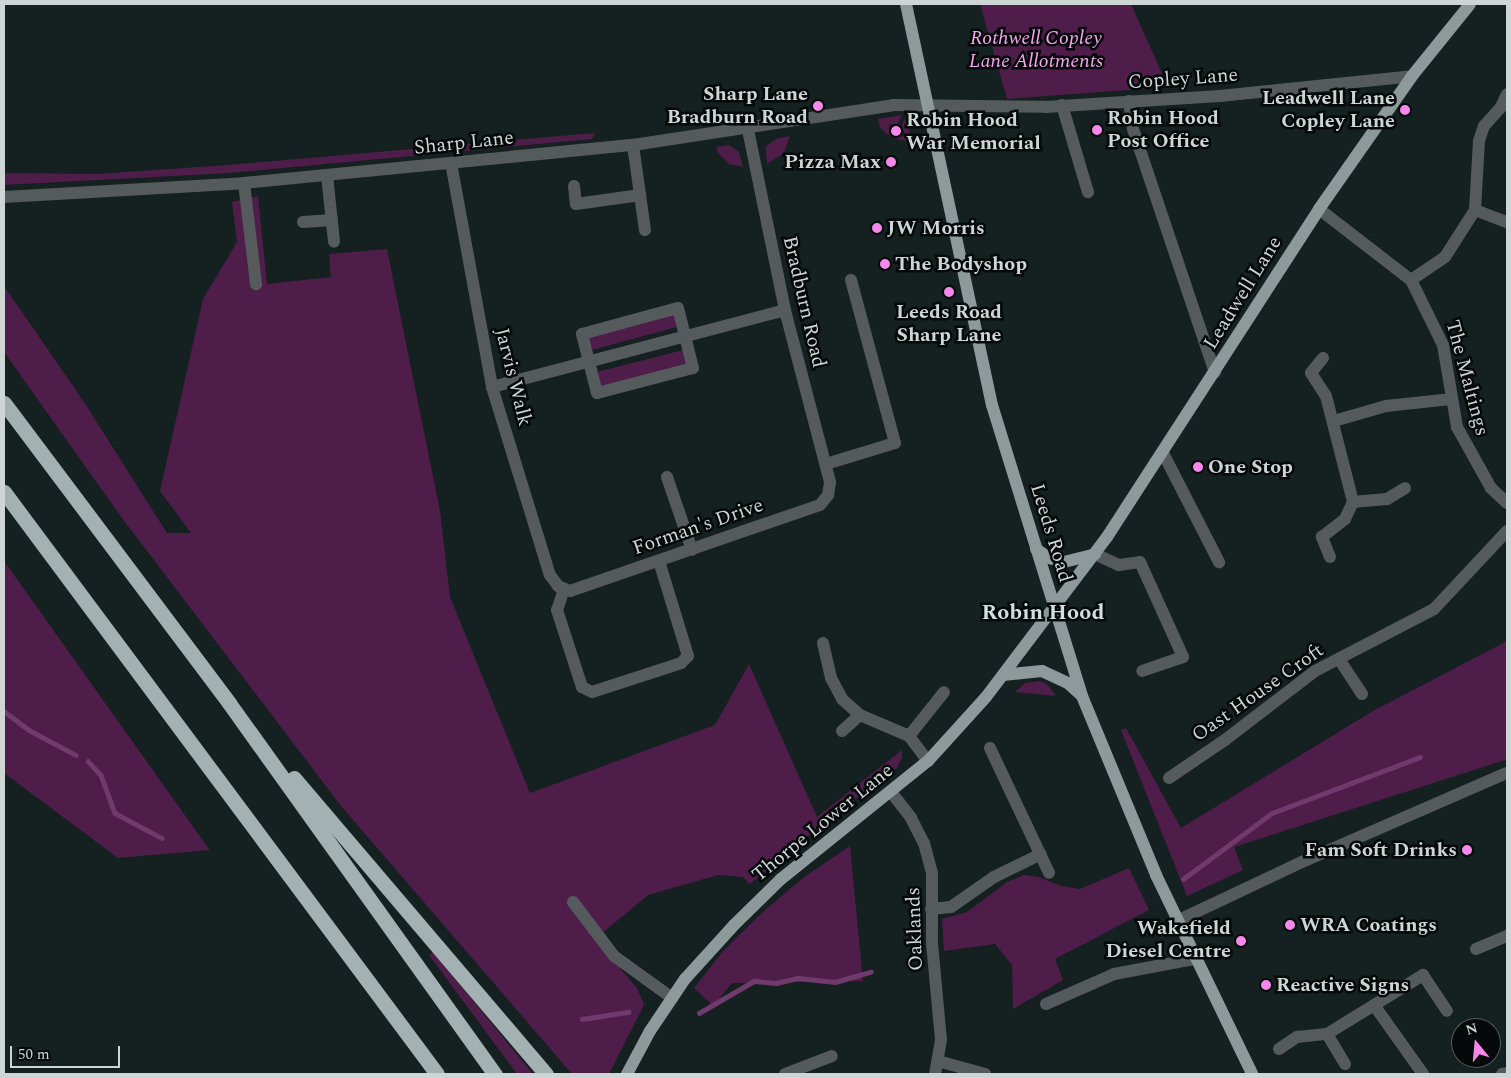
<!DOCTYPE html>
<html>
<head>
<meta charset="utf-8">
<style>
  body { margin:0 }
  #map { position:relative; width:1511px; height:1078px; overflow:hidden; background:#152021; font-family:Spectral,serif }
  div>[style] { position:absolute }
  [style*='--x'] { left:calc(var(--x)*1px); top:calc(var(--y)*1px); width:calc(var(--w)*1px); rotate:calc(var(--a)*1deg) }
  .green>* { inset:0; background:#4e1d4a }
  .stream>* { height:4.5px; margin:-2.25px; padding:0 2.25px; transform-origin:2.25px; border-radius:2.25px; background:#713a6c }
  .minor>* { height:12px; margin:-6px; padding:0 6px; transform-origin:6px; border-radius:6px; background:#555b5c }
  .major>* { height:12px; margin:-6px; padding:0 6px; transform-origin:6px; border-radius:6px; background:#8d999a }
  .highway>* { height:15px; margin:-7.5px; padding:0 7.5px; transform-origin:7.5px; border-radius:7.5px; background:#a3b1b2 }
  .dots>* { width:14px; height:14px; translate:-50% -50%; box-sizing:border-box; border:2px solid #050909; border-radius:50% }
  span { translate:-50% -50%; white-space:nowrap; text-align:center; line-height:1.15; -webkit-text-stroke:5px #050909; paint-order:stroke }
  .park-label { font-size:20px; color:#f5a4ec; font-style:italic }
  .street-label { font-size:20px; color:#cdd5d5 }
  .poi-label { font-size:20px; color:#cdd5d5; font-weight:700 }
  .right { translate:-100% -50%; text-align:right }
  .left { translate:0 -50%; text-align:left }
  .quarter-label { font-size:22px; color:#d0dfe0; font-weight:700 }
  .frame { position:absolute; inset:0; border:5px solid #cdd5d5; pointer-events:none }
  .north { position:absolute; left:1451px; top:1018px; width:50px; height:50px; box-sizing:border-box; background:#050909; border:1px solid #555b5b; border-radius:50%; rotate:343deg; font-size:14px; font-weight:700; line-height:20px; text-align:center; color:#cdd5d5 }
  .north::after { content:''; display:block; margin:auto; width:18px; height:22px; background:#f688ec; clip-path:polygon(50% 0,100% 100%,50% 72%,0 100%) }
  .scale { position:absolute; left:10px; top:1046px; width:110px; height:22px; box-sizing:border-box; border:2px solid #cdd5d5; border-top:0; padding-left:6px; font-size:15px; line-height:18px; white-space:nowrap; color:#cdd5d5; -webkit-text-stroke:4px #050909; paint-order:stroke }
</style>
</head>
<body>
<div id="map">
  <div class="green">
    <i style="clip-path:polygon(980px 4px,1131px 4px,1168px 87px,1007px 99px)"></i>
    <i style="clip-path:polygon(902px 115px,898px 123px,889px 125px,889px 135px,897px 138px,905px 135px,902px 124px,906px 118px,912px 140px,906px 141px,894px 138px,885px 133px,879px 125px,878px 119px)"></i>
    <i style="clip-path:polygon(595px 133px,592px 139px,229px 173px,4px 185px,4px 173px,96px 174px,228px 165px)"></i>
    <i style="clip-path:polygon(790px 136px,784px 153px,767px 164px,766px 146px,776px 139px)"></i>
    <i style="clip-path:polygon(729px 145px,739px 152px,743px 167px,729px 164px,718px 153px,716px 147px)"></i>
    <i style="clip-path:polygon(258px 196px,267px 284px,331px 277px,329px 254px,387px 249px,440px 511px,450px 597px,530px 793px,715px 725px,749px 664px,817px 817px,902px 750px,902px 757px,897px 768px,820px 826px,750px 884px,743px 877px,718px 875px,648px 895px,595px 939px,637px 988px,644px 1005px,609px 1074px,572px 1074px,341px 806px,122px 518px,4px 352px,4px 286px,84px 402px,167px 533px,191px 533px,160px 491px,203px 299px,237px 242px,232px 202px)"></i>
    <i style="clip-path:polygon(674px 314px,677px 327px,592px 350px,588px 336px)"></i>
    <i style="clip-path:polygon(683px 350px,686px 365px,601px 387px,597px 372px)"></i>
    <i style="clip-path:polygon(4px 561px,209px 849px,209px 850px,118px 858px,4px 773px)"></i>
    <i style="clip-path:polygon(1507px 641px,1507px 757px,1505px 760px,1234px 847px,1243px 870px,1187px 896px,1121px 730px,1126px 728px,1181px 828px,1373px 711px)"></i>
    <i style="clip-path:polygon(1040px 681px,1047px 684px,1056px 696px,1015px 692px,1025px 683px)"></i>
    <i style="clip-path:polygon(850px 846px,863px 981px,732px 983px,713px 1006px,694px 988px,723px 951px,765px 910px,807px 875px)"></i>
    <i style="clip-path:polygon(1129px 868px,1149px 910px,1055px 959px,1063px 980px,1013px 1009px,1012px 965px,995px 944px,944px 951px,942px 919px,967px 912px,1007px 882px,1024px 875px,1039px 877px,1061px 886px,1080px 889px)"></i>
    <i style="clip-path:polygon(433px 952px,533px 1074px,517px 1074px,429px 955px)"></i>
  </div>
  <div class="stream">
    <i style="--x:4;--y:711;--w:31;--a:37"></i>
    <i style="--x:29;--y:730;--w:53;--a:28"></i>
    <i style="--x:88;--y:761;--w:19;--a:47"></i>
    <i style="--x:101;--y:775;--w:40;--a:69.8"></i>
    <i style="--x:115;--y:813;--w:53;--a:28"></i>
    <i style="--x:1183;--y:879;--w:111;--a:-36.6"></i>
    <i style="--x:1272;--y:813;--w:158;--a:-20.7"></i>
    <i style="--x:699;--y:1013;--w:64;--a:-30.2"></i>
    <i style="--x:754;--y:981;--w:22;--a:5"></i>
    <i style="--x:776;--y:983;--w:23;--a:-13"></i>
    <i style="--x:798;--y:978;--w:37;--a:6"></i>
    <i style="--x:835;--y:982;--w:37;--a:-16"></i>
    <i style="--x:582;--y:1019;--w:47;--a:-8.7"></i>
  </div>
  <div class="minor">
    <i style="--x:1129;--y:101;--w:28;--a:82"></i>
    <i style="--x:1133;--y:129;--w:257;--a:71.4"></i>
    <i style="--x:1062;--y:105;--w:91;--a:73.4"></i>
    <i style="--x:633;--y:145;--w:86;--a:82"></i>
    <i style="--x:451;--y:163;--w:228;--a:79.6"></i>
    <i style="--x:492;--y:387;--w:197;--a:72.9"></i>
    <i style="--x:550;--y:575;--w:14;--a:54"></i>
    <i style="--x:558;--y:586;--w:13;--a:23"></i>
    <i style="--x:570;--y:591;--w:264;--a:-19"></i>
    <i style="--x:820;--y:505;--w:13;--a:-51"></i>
    <i style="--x:828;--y:495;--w:13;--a:-81"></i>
    <i style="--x:830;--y:482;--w:178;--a:-104.7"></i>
    <i style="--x:785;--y:310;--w:185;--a:-101.6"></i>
    <i style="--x:327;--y:175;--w:67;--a:84"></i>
    <i style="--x:244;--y:183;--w:102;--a:83.2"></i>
    <i style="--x:574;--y:186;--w:18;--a:84"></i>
    <i style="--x:576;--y:204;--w:65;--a:-8"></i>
    <i style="--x:4;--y:197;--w:240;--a:-3.3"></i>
    <i style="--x:244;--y:183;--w:391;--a:-5.6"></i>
    <i style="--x:633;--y:145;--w:263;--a:-8.7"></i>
    <i style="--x:893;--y:105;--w:153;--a:0.7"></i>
    <i style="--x:1046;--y:107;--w:174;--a:-3.6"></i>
    <i style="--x:1220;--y:96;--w:193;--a:-5.9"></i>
    <i style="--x:1319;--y:209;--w:116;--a:37.7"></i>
    <i style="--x:1411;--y:280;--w:72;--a:63.8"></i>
    <i style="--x:1443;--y:345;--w:83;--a:80.3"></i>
    <i style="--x:1457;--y:427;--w:70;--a:60.9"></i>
    <i style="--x:1491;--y:488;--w:22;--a:43"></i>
    <i style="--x:1475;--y:210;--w:34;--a:21"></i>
    <i style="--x:303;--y:222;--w:29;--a:-4"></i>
    <i style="--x:1411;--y:280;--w:41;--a:-34.1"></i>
    <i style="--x:1445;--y:257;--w:56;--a:-57.4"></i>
    <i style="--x:1475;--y:210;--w:69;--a:-86.7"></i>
    <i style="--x:1479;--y:141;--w:16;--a:-72"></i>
    <i style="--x:1484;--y:126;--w:25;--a:-48"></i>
    <i style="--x:1501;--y:107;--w:14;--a:-65"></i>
    <i style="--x:678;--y:308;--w:62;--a:76"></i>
    <i style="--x:693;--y:368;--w:99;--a:165.4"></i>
    <i style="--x:597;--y:393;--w:61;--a:-104.3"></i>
    <i style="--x:582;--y:334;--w:99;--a:-15.2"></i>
    <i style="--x:1323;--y:358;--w:19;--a:129"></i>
    <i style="--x:1311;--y:373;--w:27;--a:57"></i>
    <i style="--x:1326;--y:396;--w:109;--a:75.7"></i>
    <i style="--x:492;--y:387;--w:303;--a:-14.7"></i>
    <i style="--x:1334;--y:421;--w:54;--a:-16.1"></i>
    <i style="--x:1386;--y:406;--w:65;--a:-6.1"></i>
    <i style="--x:1163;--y:453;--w:123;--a:62.8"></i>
    <i style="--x:826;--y:464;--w:72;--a:-16.9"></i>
    <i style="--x:895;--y:443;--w:169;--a:-105.1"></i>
    <i style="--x:667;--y:477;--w:77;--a:71.1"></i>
    <i style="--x:1353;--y:502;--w:34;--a:-5"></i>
    <i style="--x:1387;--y:499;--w:21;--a:-31"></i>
    <i style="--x:1095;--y:554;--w:26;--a:25"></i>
    <i style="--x:1119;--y:565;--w:21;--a:-8"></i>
    <i style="--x:1140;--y:562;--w:104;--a:65.6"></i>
    <i style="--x:1183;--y:657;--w:43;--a:161.1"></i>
    <i style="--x:1330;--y:557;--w:22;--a:-112"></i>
    <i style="--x:1322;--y:537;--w:29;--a:-38"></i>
    <i style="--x:1345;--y:519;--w:19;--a:-65"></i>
    <i style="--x:564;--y:589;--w:22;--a:108"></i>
    <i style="--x:557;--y:610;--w:81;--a:72"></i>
    <i style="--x:582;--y:687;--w:11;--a:27"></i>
    <i style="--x:592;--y:692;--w:94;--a:-18"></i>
    <i style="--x:681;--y:663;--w:10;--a:-45"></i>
    <i style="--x:688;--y:656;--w:99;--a:-107"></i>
    <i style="--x:823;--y:643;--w:36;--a:77"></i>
    <i style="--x:831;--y:678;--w:24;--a:62"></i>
    <i style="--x:842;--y:699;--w:24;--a:42"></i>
    <i style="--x:860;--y:715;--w:53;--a:23.2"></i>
    <i style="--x:909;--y:736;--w:31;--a:53"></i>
    <i style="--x:1339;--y:659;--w:42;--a:56.7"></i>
    <i style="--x:842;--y:731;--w:24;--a:-42"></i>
    <i style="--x:909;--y:736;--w:56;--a:-51.5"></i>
    <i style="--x:990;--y:748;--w:138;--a:64.7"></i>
    <i style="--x:1169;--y:778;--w:68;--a:-34.2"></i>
    <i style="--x:1225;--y:740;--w:113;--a:-37.5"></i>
    <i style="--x:1315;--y:671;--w:134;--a:-27.5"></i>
    <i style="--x:1434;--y:609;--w:107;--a:-46.9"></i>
    <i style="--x:891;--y:792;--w:33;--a:52"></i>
    <i style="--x:911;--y:818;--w:28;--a:63"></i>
    <i style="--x:924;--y:843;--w:31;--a:75"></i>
    <i style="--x:932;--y:873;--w:70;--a:90"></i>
    <i style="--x:932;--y:943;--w:97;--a:84.7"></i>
    <i style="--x:941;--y:1040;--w:35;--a:100"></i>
    <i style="--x:573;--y:902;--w:68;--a:52.8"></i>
    <i style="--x:614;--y:956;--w:72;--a:35.9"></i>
    <i style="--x:931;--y:909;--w:20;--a:-6"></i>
    <i style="--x:951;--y:907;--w:52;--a:-34.9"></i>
    <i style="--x:994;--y:877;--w:52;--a:-26.1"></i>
    <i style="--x:1177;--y:921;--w:138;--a:-25.3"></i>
    <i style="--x:1302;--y:862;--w:223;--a:-23.5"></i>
    <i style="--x:1476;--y:949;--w:34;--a:-23"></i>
    <i style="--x:1046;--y:1004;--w:74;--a:-23.8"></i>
    <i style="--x:1114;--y:974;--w:81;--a:-10.6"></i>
    <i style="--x:1374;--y:1005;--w:85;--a:54.6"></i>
    <i style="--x:1327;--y:1034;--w:113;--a:-31.6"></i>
    <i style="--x:1423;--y:975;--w:43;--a:56.3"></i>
    <i style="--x:1279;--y:1049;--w:22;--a:-34"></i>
    <i style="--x:1297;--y:1037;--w:30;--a:-6"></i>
    <i style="--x:1327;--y:1034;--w:35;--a:59"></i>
    <i style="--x:938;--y:1061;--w:49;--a:15.5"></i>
    <i style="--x:785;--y:1074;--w:50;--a:-21"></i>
    <i style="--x:1502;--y:1074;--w:5;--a:-11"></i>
  </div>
  <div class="major">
    <i style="--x:906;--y:4;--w:410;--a:77.9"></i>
    <i style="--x:992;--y:405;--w:305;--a:72.8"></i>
    <i style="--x:1082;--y:696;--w:194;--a:67.5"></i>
    <i style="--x:1156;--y:875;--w:221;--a:64.2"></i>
    <i style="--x:1036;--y:549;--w:16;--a:35"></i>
    <i style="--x:1049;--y:558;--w:16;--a:15"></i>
    <i style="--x:1064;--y:562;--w:32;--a:-14"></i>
    <i style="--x:1003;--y:675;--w:39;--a:-6"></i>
    <i style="--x:1042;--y:671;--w:29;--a:25"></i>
    <i style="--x:1068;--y:683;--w:16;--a:43"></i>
    <i style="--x:627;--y:1074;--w:49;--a:-61.9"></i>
    <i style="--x:650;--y:1031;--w:63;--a:-56.1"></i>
    <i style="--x:685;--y:979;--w:73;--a:-47.8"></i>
    <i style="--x:734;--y:925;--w:66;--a:-44.4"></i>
    <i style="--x:781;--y:879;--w:189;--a:-38.8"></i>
    <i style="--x:928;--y:761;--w:86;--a:-47.8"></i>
    <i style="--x:986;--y:697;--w:201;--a:-52.9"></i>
    <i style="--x:1107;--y:537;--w:391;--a:-57.1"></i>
    <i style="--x:1319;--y:209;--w:162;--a:-55"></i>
    <i style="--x:1412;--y:76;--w:92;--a:-51.1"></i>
  </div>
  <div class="highway">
    <i style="--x:4;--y:403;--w:375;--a:53.1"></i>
    <i style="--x:229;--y:703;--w:457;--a:54.4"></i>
    <i style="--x:4;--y:492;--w:725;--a:53.35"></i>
    <i style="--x:294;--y:778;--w:389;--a:49.6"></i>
  </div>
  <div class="dots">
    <i style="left:818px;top:106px;background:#f688ec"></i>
    <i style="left:1405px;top:110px;background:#f688ec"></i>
    <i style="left:1097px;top:130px;background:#f688ec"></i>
    <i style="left:896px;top:131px;background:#f688ec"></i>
    <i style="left:891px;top:162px;background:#f688ec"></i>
    <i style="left:877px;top:228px;background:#f688ec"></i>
    <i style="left:885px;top:264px;background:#f688ec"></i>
    <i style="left:949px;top:292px;background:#f688ec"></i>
    <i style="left:1198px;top:467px;background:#f688ec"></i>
    <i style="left:1467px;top:850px;background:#f688ec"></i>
    <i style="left:1290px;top:925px;background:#f688ec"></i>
    <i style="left:1241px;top:941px;background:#f688ec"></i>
    <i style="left:1266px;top:985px;background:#f688ec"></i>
  </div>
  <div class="park-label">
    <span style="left:1036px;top:50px">Rothwell Copley<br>Lane Allotments</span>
  </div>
  <div class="street-label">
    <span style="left:1183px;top:79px;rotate:-4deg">Copley Lane</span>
    <span style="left:464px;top:143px;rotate:-6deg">Sharp Lane</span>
    <span style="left:1243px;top:293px;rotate:-58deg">Leadwell Lane</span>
    <span style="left:804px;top:302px;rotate:77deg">Bradburn Road</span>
    <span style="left:513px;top:377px;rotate:76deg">Jarvis Walk</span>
    <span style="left:1467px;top:378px;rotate:75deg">The Maltings</span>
    <span style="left:698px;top:527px;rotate:-19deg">Forman's Drive</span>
    <span style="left:1051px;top:533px;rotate:73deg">Leeds Road</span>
    <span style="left:1258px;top:693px;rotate:-35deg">Oast House Croft</span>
    <span style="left:823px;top:823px;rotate:-39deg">Thorpe Lower Lane</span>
    <span style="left:915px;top:929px;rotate:-92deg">Oaklands</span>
  </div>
  <div class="poi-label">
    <span class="right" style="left:808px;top:106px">Sharp Lane<br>Bradburn Road</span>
    <span class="right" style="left:1395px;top:110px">Leadwell Lane<br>Copley Lane</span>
    <span class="left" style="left:1107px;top:130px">Robin Hood<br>Post Office</span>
    <span class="left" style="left:906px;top:132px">Robin Hood<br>War Memorial</span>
    <span class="right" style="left:881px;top:162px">Pizza Max</span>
    <span class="left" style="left:887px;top:228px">JW Morris</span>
    <span class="left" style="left:895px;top:264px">The Bodyshop</span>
    <span style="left:949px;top:324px">Leeds Road<br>Sharp Lane</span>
    <span class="left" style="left:1208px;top:467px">One Stop</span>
    <span class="right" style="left:1457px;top:850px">Fam Soft Drinks</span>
    <span class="left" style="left:1300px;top:925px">WRA Coatings</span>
    <span class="right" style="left:1231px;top:940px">Wakefield<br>Diesel Centre</span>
    <span class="left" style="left:1276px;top:985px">Reactive Signs</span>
  </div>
  <div class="quarter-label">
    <span style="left:1043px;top:613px">Robin Hood</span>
  </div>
  <div class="frame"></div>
  <div class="north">N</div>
  <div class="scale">50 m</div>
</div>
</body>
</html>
